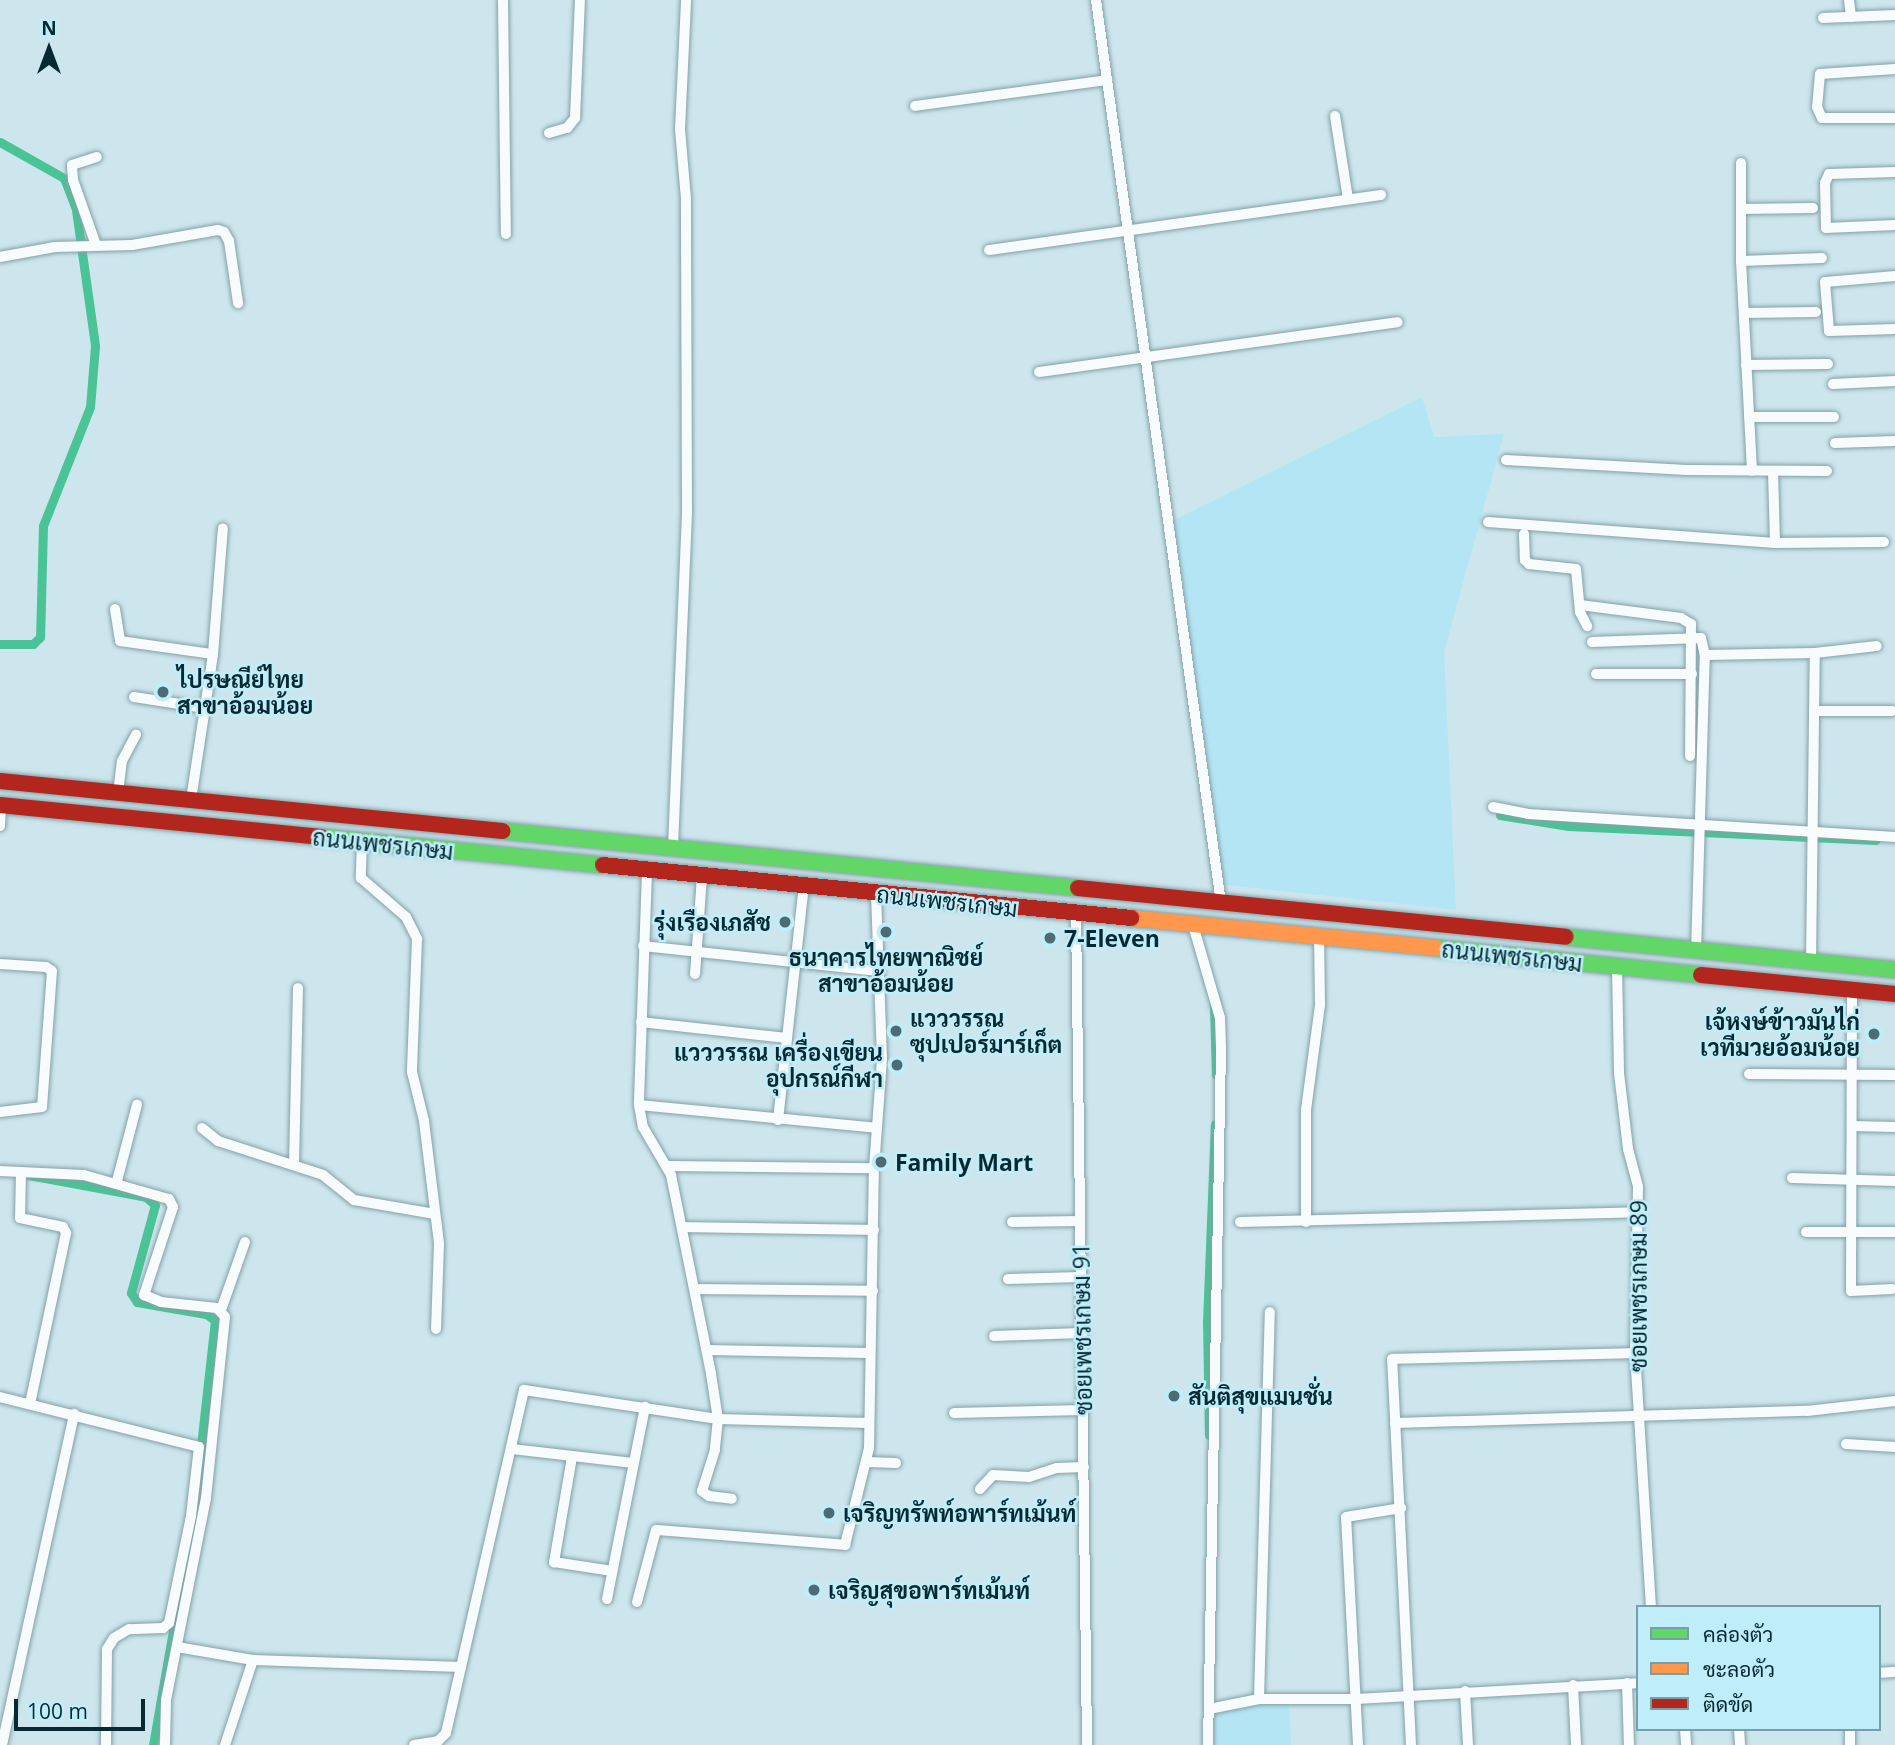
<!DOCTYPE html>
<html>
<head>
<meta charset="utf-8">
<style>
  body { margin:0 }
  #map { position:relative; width:1895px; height:1745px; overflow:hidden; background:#cde6ed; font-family:"Open Sans",Sarabun,sans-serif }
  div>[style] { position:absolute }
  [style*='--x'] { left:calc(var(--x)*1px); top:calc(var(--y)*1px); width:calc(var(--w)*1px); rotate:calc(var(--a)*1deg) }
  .built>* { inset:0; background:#b4e5f4 }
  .canal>* { height:9px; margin:-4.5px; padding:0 4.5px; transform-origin:4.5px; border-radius:4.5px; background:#4ac396 }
  .roads { filter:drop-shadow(0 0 2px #84a0a7) drop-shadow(0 0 2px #84a0a7) }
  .street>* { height:10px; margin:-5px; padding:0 5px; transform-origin:5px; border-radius:5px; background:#f8fbfc }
  .fast>* { height:16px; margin:-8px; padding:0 8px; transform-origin:8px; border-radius:8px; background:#63d668 }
  .slow>* { height:16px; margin:-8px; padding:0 8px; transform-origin:8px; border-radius:8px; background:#ff974d }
  .jam>* { height:16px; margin:-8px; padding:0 8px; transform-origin:8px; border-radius:8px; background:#b3261e }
  .dots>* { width:19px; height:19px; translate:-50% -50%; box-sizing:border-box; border:4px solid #c0edfa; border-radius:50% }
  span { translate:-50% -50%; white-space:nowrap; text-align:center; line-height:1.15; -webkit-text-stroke:5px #c0edfa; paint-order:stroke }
  .poi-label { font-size:23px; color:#072a32; font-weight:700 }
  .left { translate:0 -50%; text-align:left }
  .right { translate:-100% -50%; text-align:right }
  .street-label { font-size:23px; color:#072a32 }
  .legend { position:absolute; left:1636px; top:1605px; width:245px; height:126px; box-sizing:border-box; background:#c0edfa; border:2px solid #769faa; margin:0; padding:9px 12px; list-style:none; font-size:21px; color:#072a32 }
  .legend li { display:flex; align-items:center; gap:14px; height:35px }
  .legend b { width:35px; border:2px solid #769faa }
  .north { position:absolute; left:14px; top:14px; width:70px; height:70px; -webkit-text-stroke:5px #c0edfa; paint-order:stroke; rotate:0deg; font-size:19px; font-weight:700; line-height:28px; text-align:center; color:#072a32 }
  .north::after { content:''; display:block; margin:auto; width:24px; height:32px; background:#072a32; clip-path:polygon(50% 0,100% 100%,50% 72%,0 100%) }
  .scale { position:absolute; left:14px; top:1699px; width:131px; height:32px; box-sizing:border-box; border:4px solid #072a32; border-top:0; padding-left:9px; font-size:21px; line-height:24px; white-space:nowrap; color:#072a32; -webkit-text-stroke:5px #c0edfa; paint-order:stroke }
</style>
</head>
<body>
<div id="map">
  <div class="built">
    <i style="clip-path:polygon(1422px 397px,1434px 437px,1504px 434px,1444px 652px,1456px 910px,1218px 884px,1165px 525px)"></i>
    <i style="clip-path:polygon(1289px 1701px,1291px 1745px,1208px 1745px,1209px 1705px)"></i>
  </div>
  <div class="canal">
    <i style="--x:0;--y:142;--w:73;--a:29.4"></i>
    <i style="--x:64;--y:178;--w:34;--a:69"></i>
    <i style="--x:76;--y:210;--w:137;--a:82"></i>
    <i style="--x:95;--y:346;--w:61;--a:94.7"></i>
    <i style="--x:90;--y:407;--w:128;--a:111.6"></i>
    <i style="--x:43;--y:526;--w:111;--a:91.5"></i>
    <i style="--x:40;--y:637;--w:10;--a:135"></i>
    <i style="--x:33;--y:644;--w:33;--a:180"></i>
    <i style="--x:1500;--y:815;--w:69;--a:9.2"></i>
    <i style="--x:1568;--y:826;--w:308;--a:2.6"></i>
    <i style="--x:1214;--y:1005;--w:70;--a:88.4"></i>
    <i style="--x:29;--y:1175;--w:119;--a:10.6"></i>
    <i style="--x:146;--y:1197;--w:12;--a:42"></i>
    <i style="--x:155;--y:1205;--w:91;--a:105.3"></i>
    <i style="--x:131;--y:1293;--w:11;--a:56"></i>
    <i style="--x:137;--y:1302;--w:70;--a:9.9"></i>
    <i style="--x:206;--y:1314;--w:11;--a:34"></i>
    <i style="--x:215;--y:1320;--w:134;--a:96.4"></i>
    <i style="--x:1209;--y:1435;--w:113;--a:-91"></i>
    <i style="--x:1207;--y:1322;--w:198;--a:-87.7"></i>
    <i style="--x:153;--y:1745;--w:181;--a:-80.1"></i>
  </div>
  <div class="roads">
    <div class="street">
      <i style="--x:503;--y:0;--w:234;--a:89.3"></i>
      <i style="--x:1096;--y:0;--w:912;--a:82.12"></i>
      <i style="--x:1849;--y:0;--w:17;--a:83"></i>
      <i style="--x:1823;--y:18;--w:72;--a:-2.4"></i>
      <i style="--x:1895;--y:69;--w:75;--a:176.2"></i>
      <i style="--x:1820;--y:74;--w:33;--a:95"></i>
      <i style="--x:1817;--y:107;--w:12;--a:66"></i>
      <i style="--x:1822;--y:118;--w:73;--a:0"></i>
      <i style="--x:915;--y:106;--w:194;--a:-7.7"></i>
      <i style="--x:1335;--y:116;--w:84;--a:81.1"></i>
      <i style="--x:549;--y:133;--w:19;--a:-16"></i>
      <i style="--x:567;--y:128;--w:13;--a:-51"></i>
      <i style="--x:575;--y:118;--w:118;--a:-87.6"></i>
      <i style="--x:1741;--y:163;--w:98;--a:90"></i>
      <i style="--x:1741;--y:261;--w:210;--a:87"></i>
      <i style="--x:1895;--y:172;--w:66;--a:178.3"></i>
      <i style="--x:1829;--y:174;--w:10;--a:114"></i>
      <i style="--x:1825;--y:183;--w:45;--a:88.7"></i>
      <i style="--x:1826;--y:228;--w:69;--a:-2.5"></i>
      <i style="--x:1741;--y:209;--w:72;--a:-0.8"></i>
      <i style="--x:96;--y:245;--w:69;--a:-109.5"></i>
      <i style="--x:73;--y:180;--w:15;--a:-94"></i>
      <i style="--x:72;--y:165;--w:26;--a:-18"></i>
      <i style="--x:989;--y:250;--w:396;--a:-8"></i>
      <i style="--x:0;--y:257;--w:56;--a:-10.3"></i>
      <i style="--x:55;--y:247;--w:77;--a:-1.5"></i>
      <i style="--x:132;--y:245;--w:87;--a:-9.9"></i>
      <i style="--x:218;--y:230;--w:6;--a:18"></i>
      <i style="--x:224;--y:232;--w:10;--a:61"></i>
      <i style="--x:229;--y:241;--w:63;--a:81.7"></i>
      <i style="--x:1741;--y:261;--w:81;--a:-2.1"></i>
      <i style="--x:1895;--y:276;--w:70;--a:175.1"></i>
      <i style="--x:1825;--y:282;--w:49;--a:85.3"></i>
      <i style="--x:1829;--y:331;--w:66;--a:-1.7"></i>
      <i style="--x:1744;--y:313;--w:72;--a:-0.8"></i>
      <i style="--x:1746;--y:365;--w:82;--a:-0.7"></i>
      <i style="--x:1039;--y:372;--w:362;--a:-7.9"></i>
      <i style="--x:1833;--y:384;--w:62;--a:-2.8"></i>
      <i style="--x:1749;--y:417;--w:85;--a:0"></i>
      <i style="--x:1835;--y:443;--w:60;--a:-1.9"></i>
      <i style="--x:1506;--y:460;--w:181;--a:3.2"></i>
      <i style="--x:1687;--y:470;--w:140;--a:0.4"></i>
      <i style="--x:1773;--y:471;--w:72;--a:88.4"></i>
      <i style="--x:1488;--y:522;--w:288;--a:4.2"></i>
      <i style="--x:1775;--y:543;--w:109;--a:-0.5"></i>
      <i style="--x:1524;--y:534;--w:26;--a:88"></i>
      <i style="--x:1525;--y:560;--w:6;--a:45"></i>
      <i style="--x:1529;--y:564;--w:47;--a:6.1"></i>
      <i style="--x:1576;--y:569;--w:43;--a:84.7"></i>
      <i style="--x:1580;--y:612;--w:16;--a:63"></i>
      <i style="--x:1580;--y:605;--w:102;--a:7.3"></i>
      <i style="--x:1681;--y:618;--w:12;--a:31"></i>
      <i style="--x:1691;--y:624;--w:132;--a:90.4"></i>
      <i style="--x:115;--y:609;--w:32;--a:81"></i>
      <i style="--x:120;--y:641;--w:94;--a:8"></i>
      <i style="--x:1592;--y:642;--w:109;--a:-2.1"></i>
      <i style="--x:1701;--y:638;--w:17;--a:77"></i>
      <i style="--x:1705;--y:655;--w:110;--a:-1"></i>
      <i style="--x:1815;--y:653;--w:62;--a:-6.4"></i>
      <i style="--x:1596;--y:674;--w:96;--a:0"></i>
      <i style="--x:134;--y:697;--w:72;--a:8.8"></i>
      <i style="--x:1814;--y:711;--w:78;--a:0"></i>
      <i style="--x:118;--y:793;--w:32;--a:-83"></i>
      <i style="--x:122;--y:761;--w:30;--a:-62"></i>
      <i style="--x:191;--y:800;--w:148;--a:-81.4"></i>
      <i style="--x:213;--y:654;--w:126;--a:-85.5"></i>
      <i style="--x:1493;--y:807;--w:36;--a:11"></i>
      <i style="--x:1528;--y:814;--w:368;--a:3.6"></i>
      <i style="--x:0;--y:826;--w:21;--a:-87"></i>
      <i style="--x:362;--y:841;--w:37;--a:92"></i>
      <i style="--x:361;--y:878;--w:60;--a:40.9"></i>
      <i style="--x:406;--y:917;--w:25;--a:63"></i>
      <i style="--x:417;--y:939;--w:133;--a:92.2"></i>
      <i style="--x:412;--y:1072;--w:50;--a:76.2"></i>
      <i style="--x:424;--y:1121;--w:124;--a:83"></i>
      <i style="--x:439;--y:1244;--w:85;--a:92"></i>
      <i style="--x:673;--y:847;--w:336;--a:-87.6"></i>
      <i style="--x:687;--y:511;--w:312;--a:-90.2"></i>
      <i style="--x:686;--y:199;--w:70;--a:-94.9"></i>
      <i style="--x:680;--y:129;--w:129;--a:-87.3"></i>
      <i style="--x:647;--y:871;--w:234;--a:92"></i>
      <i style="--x:639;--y:1105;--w:22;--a:80"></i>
      <i style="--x:643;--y:1127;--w:56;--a:59.7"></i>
      <i style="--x:671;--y:1175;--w:203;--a:78.6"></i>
      <i style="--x:711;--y:1374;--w:46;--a:81.2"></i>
      <i style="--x:718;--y:1419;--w:31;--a:96"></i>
      <i style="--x:715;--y:1450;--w:43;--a:107.6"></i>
      <i style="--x:702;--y:1491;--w:9;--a:36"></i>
      <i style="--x:709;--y:1496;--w:23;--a:7"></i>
      <i style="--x:1076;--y:913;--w:832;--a:89.24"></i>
      <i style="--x:1193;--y:925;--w:97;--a:73.8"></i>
      <i style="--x:1220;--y:1018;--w:31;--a:88"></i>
      <i style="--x:1221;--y:1049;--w:696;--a:91.07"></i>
      <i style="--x:643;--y:946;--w:234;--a:6.1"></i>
      <i style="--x:1696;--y:952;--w:297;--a:-88.3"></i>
      <i style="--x:1811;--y:963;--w:310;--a:-89.3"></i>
      <i style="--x:0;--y:964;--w:46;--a:3.7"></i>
      <i style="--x:46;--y:967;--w:7;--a:34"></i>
      <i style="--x:52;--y:971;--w:136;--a:94.2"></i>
      <i style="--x:42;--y:1107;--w:42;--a:173.2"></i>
      <i style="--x:1617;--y:967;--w:106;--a:88.9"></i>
      <i style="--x:1619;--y:1073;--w:77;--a:83.2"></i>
      <i style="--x:1628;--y:1149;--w:39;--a:75"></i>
      <i style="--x:1638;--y:1187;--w:166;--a:91"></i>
      <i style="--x:1635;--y:1353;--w:255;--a:86.4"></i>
      <i style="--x:695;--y:974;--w:98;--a:-85.9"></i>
      <i style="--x:1852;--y:992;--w:299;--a:90.2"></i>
      <i style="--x:1851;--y:1291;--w:41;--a:-2.8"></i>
      <i style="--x:641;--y:1022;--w:146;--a:6.3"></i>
      <i style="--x:1749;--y:1074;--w:146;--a:0.4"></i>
      <i style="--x:639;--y:1105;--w:238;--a:5.5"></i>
      <i style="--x:778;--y:1120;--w:236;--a:-83.7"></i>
      <i style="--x:1852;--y:1126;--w:43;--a:1.3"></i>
      <i style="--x:202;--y:1128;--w:21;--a:39"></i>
      <i style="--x:218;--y:1141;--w:110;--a:17.9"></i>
      <i style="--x:323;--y:1175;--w:40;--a:39"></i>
      <i style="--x:354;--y:1200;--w:82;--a:9.8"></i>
      <i style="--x:294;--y:1164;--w:176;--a:-88.7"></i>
      <i style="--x:668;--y:1166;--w:206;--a:0.6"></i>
      <i style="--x:0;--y:1171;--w:84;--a:2.7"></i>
      <i style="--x:84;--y:1175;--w:88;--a:15.8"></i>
      <i style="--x:169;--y:1199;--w:9;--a:63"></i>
      <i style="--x:173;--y:1207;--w:93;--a:108.2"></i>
      <i style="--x:144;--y:1295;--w:18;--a:22"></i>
      <i style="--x:161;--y:1302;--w:56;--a:6.1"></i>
      <i style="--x:217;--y:1308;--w:12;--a:48"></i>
      <i style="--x:225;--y:1317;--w:182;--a:96"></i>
      <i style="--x:206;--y:1498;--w:206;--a:101.2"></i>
      <i style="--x:166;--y:1700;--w:45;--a:91.3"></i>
      <i style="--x:21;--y:1172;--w:46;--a:91.2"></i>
      <i style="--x:20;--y:1218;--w:44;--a:11.8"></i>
      <i style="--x:63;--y:1227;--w:7;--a:63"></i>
      <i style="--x:66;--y:1233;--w:175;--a:101.9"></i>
      <i style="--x:1792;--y:1178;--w:103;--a:1.7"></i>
      <i style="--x:117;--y:1181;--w:79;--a:-75.3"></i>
      <i style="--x:1012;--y:1222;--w:68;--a:-0.8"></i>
      <i style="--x:1240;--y:1222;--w:399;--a:-1.4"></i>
      <i style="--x:1306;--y:1222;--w:112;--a:-90"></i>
      <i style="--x:1306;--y:1110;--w:106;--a:-82.4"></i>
      <i style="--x:1320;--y:1005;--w:69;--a:-90.8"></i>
      <i style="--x:682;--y:1227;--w:192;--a:0.9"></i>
      <i style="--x:1806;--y:1232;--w:89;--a:0"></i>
      <i style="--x:1008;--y:1279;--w:73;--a:-1.6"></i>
      <i style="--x:695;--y:1289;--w:178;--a:0.6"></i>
      <i style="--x:221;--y:1310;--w:72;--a:-70.6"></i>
      <i style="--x:994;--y:1336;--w:87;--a:-2"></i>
      <i style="--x:707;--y:1350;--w:161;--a:1.1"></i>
      <i style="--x:0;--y:1397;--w:205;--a:14.1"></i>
      <i style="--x:199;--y:1447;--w:69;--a:96.6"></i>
      <i style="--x:191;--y:1516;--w:109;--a:101.6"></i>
      <i style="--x:169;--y:1623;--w:8;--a:140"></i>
      <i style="--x:163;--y:1628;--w:34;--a:178"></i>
      <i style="--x:129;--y:1629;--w:17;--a:149"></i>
      <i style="--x:114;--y:1638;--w:13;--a:122"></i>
      <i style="--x:107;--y:1649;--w:96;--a:90.6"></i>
      <i style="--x:954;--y:1413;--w:129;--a:-1.3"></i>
      <i style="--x:1395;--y:1423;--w:412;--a:-1.7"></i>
      <i style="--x:1807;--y:1411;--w:89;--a:-6.5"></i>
      <i style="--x:1846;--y:1444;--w:49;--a:3.5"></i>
      <i style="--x:512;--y:1449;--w:122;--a:6.6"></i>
      <i style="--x:572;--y:1457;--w:107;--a:99.7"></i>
      <i style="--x:554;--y:1562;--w:59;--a:8.8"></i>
      <i style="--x:867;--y:1462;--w:29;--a:2"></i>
      <i style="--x:980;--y:1489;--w:19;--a:-47"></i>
      <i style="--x:993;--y:1475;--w:36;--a:3"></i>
      <i style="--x:1029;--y:1477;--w:29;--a:-18"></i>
      <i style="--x:1057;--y:1468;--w:27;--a:-2"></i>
      <i style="--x:607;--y:1599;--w:196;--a:-78.8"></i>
      <i style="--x:637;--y:1602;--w:74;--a:-75.2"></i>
      <i style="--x:656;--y:1530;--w:190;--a:4.5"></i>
      <i style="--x:845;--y:1545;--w:100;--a:-76.1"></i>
      <i style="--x:869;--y:1448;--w:280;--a:-89"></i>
      <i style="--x:874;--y:1168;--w:110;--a:-85.8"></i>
      <i style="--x:882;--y:1058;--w:164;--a:-92.1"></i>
      <i style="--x:177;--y:1647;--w:77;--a:9.7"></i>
      <i style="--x:253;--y:1660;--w:208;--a:1.9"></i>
      <i style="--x:1879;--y:1673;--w:16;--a:-4"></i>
      <i style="--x:1627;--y:1683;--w:62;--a:88.2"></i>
      <i style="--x:1573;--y:1685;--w:60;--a:87.1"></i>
      <i style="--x:1465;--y:1691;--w:54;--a:86.8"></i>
      <i style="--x:1259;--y:1699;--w:387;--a:-88.4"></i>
      <i style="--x:1209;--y:1709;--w:51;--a:-11.3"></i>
      <i style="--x:1259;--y:1699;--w:97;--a:0"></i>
      <i style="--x:1356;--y:1699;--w:282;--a:-3.2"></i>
      <i style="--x:1685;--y:1729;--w:16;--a:86"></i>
      <i style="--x:1739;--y:1729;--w:16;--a:86"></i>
      <i style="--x:1850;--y:1729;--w:16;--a:90"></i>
      <i style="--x:2;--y:1745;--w:339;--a:-77.7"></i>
      <i style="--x:225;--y:1745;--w:89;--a:-71.8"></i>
      <i style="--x:414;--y:1745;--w:24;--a:-9"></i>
      <i style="--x:438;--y:1741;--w:11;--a:-45"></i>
      <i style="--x:446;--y:1733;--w:352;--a:-77.2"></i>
      <i style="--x:524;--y:1390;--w:196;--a:8.5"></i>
      <i style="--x:718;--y:1419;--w:151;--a:1.5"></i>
      <i style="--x:1358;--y:1745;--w:228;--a:-93"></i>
      <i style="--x:1346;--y:1517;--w:56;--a:-9.3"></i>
      <i style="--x:1411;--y:1745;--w:386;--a:-92.8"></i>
      <i style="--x:1392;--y:1359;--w:243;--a:-1.4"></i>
    </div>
    <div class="fast">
      <i style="--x:503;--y:831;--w:578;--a:5.66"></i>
      <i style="--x:321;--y:837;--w:283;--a:5.7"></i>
      <i style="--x:1566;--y:937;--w:331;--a:5.7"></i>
      <i style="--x:1436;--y:948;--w:266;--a:5.8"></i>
    </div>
    <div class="slow">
      <i style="--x:1131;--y:918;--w:306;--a:5.6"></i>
    </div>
    <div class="jam">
      <i style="--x:0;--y:781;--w:505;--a:5.68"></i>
      <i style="--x:0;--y:805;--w:323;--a:5.7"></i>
      <i style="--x:603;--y:865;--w:531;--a:5.73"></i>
      <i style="--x:1078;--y:888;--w:490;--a:5.7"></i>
      <i style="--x:1701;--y:975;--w:195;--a:5.6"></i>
    </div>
  </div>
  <div class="dots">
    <i style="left:163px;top:692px;background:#4c6c73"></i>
    <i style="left:785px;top:922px;background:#4c6c73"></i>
    <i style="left:886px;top:932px;background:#4c6c73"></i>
    <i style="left:1050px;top:938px;background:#4c6c73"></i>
    <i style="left:896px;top:1031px;background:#4c6c73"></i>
    <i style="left:1874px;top:1034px;background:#4c6c73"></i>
    <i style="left:897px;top:1065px;background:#4c6c73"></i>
    <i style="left:881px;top:1162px;background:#4c6c73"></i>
    <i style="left:1174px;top:1396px;background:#4c6c73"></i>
    <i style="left:829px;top:1513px;background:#4c6c73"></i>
    <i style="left:814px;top:1590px;background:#4c6c73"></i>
  </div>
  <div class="poi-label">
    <span class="left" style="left:177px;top:692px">ไปรษณีย์ไทย<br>สาขาอ้อมน้อย</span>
    <span class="right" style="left:771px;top:922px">รุ่งเรืองเภสัช</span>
    <span class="left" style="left:1064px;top:938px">7-Eleven</span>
    <span style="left:886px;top:970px">ธนาคารไทยพาณิชย์<br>สาขาอ้อมน้อย</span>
    <span class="left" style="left:910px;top:1031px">แวววรรณ<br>ซุปเปอร์มาร์เก็ต</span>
    <span class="right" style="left:1860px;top:1034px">เจ้หงษ์ข้าวมันไก่<br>เวทีมวยอ้อมน้อย</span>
    <span class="right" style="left:883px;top:1065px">แวววรรณ เครื่องเขียน<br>อุปกรณ์กีฬา</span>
    <span class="left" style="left:895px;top:1162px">Family Mart</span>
    <span class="left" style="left:1188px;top:1396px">สันติสุขแมนชั่น</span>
    <span class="left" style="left:843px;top:1513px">เจริญทรัพท์อพาร์ทเม้นท์</span>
    <span class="left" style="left:828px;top:1590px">เจริญสุขอพาร์ทเม้นท์</span>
  </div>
  <div class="street-label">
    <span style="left:383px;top:844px;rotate:6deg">ถนนเพชรเกษม</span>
    <span style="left:947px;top:901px;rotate:6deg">ถนนเพชรเกษม</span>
    <span style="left:1512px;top:956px;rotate:6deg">ถนนเพชรเกษม</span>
    <span style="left:1638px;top:1286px;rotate:-90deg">ซอยเพชรเกษม 89</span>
    <span style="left:1082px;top:1329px;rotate:-91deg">ซอยเพชรเกษม 91</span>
  </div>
  <ul class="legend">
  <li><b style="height:9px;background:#63d668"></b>คล่องตัว</li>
  <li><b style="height:9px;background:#ff974d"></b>ชะลอตัว</li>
  <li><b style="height:9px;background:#b3261e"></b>ติดขัด</li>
  </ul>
  <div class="north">N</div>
  <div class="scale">100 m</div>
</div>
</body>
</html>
